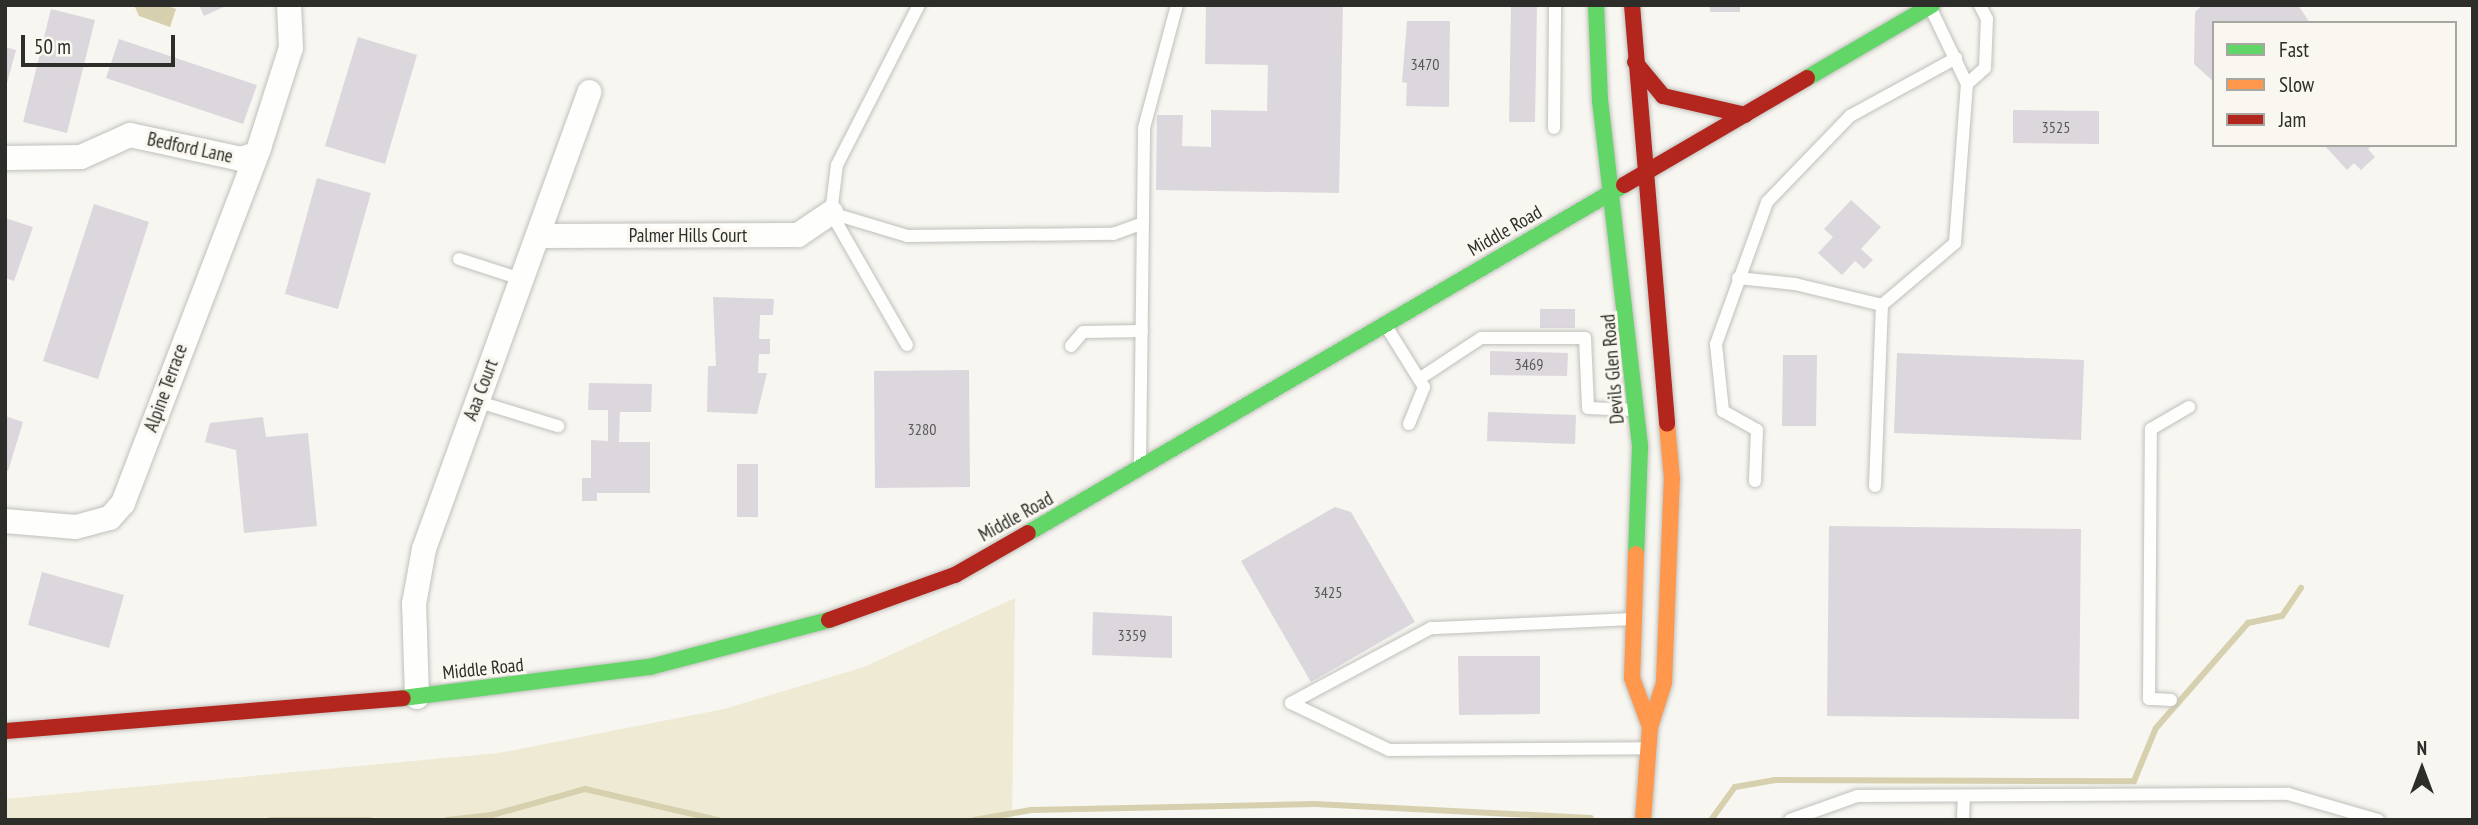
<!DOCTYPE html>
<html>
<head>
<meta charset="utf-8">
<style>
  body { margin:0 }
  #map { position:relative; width:2478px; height:825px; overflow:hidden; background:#f7f6f1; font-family:"PT Sans Narrow",sans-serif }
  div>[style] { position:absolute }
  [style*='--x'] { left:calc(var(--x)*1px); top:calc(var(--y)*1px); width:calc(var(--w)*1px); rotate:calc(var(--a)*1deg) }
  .green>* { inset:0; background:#eeead4 }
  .water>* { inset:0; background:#d7d0ae }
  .stream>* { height:6px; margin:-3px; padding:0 3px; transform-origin:3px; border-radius:3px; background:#d7d0ae }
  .building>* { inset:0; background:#dcd7dd }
  .roads { filter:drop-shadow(0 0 2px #c0c0bc) drop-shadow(0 0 2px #c0c0bc) }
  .lane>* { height:12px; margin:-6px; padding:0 6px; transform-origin:6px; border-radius:6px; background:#fefefd }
  .street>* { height:24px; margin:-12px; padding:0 12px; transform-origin:12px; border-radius:12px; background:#fefefd }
  .fast>* { height:16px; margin:-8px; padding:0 8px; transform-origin:8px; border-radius:8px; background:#63d668 }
  .slow>* { height:16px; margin:-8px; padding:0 8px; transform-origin:8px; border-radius:8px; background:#ff974d }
  .jam>* { height:16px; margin:-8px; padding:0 8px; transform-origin:8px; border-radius:8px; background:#b3261e }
  span { translate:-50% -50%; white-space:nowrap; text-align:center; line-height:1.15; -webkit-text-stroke:6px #f9f7ef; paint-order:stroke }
  .number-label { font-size:16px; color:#595857 }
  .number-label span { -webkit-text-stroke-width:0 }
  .street-label { font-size:19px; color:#2d2d2a }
  .frame { position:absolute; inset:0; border:7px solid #2d2d2a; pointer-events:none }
  .legend { position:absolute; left:2212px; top:21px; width:245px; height:126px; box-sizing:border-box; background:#f9f7ef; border:2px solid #a7a6a0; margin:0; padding:9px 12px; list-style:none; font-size:21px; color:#2d2d2a }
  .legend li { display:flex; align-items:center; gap:14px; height:35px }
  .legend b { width:35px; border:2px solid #a7a6a0 }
  .north { position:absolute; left:2387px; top:734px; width:70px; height:70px; -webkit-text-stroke:5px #f9f7ef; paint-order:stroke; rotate:0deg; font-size:19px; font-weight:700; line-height:28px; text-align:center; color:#2d2d2a }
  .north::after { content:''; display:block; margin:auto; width:24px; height:32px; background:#2d2d2a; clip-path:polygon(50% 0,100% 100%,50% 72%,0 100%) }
  .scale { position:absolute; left:21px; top:35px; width:154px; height:32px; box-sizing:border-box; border:4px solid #2d2d2a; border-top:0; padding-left:9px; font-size:21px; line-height:24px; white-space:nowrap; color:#2d2d2a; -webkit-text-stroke:5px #f9f7ef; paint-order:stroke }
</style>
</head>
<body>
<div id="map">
  <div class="green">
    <i style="clip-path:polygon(1015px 598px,1012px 820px,5px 820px,5px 799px,499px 753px,724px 709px,864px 667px)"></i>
  </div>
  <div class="water">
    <i style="clip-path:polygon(134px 5px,165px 5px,176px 9px,170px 27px,139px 16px)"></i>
  </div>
  <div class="stream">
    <i style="--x:270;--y:820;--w:100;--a:0"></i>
    <i style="--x:447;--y:820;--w:45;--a:-6.3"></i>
    <i style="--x:492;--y:815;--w:97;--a:-15.6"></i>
    <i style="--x:585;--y:789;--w:137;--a:13.1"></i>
    <i style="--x:974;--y:820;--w:58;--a:-10"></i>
    <i style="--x:1031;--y:810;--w:284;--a:-1.2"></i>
    <i style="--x:1315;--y:804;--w:276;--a:2.9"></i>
    <i style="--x:1711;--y:820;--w:41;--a:-54"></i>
    <i style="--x:1735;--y:787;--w:41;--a:-9.9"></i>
    <i style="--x:1775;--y:780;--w:359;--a:0.2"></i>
    <i style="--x:2134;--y:781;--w:57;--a:-67.5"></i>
    <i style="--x:2156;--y:728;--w:140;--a:-48.8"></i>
    <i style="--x:2248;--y:623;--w:35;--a:-12"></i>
    <i style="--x:2282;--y:616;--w:34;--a:-56"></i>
  </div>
  <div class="building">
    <i style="clip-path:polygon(199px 5px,228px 5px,204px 16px)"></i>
    <i style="clip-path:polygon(1206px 5px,1343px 5px,1339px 193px,1156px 190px,1157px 115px,1183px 115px,1182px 146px,1211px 147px,1211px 110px,1267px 111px,1268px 65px,1205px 64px)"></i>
    <i style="clip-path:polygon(1511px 5px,1537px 5px,1535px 122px,1509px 122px)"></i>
    <i style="clip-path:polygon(1710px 5px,1740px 5px,1740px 12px,1710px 12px)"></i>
    <i style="clip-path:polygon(2203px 5px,2298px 5px,2310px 23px,2214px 23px,2214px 82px,2194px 64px,2195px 12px)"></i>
    <i style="clip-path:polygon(51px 9px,95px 20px,67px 133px,23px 122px)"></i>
    <i style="clip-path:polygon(1407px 21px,1450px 21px,1449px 107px,1406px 106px,1407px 83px,1402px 82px)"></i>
    <i style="clip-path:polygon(358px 37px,417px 55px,385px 164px,325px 146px)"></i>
    <i style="clip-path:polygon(119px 39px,257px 85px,243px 124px,106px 78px)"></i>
    <i style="clip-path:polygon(5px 47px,16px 50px,6px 87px,5px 86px)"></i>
    <i style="clip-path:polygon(2013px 110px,2099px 111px,2099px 144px,2013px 143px)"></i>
    <i style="clip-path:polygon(2324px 145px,2372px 145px,2368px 149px,2375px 157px,2361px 170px,2354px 163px,2347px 170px)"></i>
    <i style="clip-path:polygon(317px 178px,371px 193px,338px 309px,285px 294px)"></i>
    <i style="clip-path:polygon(1851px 200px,1881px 227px,1861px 249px,1873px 260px,1864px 269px,1855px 261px,1842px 275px,1818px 253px,1833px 237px,1824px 229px)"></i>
    <i style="clip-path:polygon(94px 204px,149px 222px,98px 379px,43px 361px)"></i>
    <i style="clip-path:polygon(5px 218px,33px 227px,14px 281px,5px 278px)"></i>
    <i style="clip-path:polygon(713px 297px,774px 299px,773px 315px,760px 315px,759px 339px,770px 339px,770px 354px,759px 354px,758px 373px,767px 373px,757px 414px,707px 412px,708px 366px,716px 366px)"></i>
    <i style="clip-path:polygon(1540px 309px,1575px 309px,1575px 328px,1540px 328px)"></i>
    <i style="clip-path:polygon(1490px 351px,1568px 353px,1567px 376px,1490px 375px)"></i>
    <i style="clip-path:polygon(1897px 353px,2084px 360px,2081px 440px,1894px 433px)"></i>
    <i style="clip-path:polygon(1783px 355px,1817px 355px,1816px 426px,1782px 426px)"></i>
    <i style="clip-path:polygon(969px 370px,970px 487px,875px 488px,874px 371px)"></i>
    <i style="clip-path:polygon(589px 383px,652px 384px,651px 412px,620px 412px,619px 442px,650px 442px,650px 493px,597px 493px,597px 501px,582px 501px,582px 478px,591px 478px,591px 440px,608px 441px,608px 410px,588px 410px)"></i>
    <i style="clip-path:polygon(1488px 412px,1576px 415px,1575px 444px,1487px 441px)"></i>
    <i style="clip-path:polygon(5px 416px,23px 422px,8px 471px,5px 470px)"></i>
    <i style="clip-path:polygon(263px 417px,266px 437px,308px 433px,317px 526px,244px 533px,236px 450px,205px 442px,210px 423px)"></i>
    <i style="clip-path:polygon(737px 464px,758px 464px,758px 517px,737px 517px)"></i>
    <i style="clip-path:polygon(1335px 507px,1351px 512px,1415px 622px,1311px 682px,1241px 561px)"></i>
    <i style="clip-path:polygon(1829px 526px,2081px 529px,2079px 719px,1827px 716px)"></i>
    <i style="clip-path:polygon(42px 572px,124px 595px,109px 648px,28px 625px)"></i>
    <i style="clip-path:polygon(1093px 612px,1172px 616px,1172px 658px,1092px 655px)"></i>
    <i style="clip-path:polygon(1458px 656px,1540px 656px,1540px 714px,1459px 715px)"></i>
  </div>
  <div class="roads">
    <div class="lane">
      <i style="--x:1967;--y:84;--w:24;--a:-42"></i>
      <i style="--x:1985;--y:68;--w:49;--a:-87.7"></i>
      <i style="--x:1987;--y:19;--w:16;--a:-117"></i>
      <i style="--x:1554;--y:128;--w:123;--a:-89.5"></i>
      <i style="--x:831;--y:213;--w:79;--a:16.8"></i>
      <i style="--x:907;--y:236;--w:206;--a:-0.6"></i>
      <i style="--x:1113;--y:234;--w:32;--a:-20"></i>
      <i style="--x:459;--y:259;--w:68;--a:17.9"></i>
      <i style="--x:1738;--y:278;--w:57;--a:6"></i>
      <i style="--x:1795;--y:284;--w:89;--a:13.6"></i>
      <i style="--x:1882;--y:305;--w:96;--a:-40.3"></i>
      <i style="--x:1955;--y:243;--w:159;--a:-85.7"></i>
      <i style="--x:1967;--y:84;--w:83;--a:-115.6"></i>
      <i style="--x:1386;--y:326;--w:72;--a:58.1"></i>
      <i style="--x:1424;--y:387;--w:40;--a:112"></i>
      <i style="--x:907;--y:345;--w:152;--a:-119.9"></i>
      <i style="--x:831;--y:213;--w:48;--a:-82.9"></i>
      <i style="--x:837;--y:165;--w:180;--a:-62.9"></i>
      <i style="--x:1071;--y:346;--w:18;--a:-49"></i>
      <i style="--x:1083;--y:332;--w:59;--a:-1"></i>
      <i style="--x:1419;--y:379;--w:74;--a:-33.5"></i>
      <i style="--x:1481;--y:338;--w:104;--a:0"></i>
      <i style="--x:1585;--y:338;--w:70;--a:87.5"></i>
      <i style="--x:1588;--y:408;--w:46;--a:2.5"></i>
      <i style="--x:476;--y:401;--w:86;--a:17"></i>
      <i style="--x:1140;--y:462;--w:334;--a:-89.3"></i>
      <i style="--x:1144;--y:128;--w:127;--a:-75"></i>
      <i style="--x:1755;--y:481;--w:51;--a:-87.8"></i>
      <i style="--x:1757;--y:430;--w:39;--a:-151"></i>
      <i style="--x:1723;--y:411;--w:67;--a:-96"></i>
      <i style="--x:1716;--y:344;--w:151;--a:-70.2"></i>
      <i style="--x:1767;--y:202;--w:120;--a:-46"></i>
      <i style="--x:1850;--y:116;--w:121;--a:-28.7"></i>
      <i style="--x:1875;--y:486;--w:181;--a:-87.8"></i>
      <i style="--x:1632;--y:619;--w:201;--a:177.4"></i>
      <i style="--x:1431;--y:628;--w:159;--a:151.8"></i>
      <i style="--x:1291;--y:703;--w:109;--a:25.6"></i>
      <i style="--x:1389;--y:750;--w:258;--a:-0.4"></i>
      <i style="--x:2171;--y:700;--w:22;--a:-177"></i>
      <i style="--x:2149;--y:699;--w:270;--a:-89.6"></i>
      <i style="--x:2151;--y:429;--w:44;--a:-30.1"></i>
      <i style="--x:1790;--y:820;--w:71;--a:-19.7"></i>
      <i style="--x:1857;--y:796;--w:431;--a:-0.3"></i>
      <i style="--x:2288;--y:794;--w:94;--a:16.1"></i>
      <i style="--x:1963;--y:820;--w:24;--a:-88"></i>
    </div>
    <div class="street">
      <i style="--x:5;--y:158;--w:76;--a:-0.8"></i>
      <i style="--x:81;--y:157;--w:54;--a:-24.2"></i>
      <i style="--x:130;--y:135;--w:114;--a:12.2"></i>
      <i style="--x:241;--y:159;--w:13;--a:-18"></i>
      <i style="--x:540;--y:236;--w:258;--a:-0.2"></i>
      <i style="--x:798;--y:235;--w:40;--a:-34"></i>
      <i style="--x:5;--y:521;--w:71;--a:4.8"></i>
      <i style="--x:76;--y:527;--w:35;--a:-15"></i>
      <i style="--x:110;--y:518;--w:20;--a:-49"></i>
      <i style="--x:123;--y:503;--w:380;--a:-69"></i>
      <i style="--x:259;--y:148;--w:105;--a:-72.3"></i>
      <i style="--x:291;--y:48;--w:43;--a:-92.7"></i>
      <i style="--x:417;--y:697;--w:93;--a:-91.8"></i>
      <i style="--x:414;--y:604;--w:56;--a:-79.7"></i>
      <i style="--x:424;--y:549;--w:486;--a:-70.1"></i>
    </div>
    <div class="fast">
      <i style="--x:1596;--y:5;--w:95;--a:87.6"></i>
      <i style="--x:1600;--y:100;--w:349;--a:83.4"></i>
      <i style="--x:1640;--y:447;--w:107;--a:92.1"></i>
      <i style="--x:1807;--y:78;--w:145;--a:-30.3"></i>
      <i style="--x:1028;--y:533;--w:690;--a:-30.28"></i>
      <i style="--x:403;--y:698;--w:249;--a:-7.2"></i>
      <i style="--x:650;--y:667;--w:185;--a:-14.7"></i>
    </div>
    <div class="slow">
      <i style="--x:1636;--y:554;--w:124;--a:91.8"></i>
      <i style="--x:1632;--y:678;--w:52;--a:69.8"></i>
      <i style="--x:1643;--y:820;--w:93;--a:-85.7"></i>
      <i style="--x:1650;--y:727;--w:46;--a:-72.3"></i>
      <i style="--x:1664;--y:683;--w:204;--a:-87.8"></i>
      <i style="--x:1672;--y:479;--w:55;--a:-95.2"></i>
    </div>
    <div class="jam">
      <i style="--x:1632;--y:5;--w:420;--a:85.2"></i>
      <i style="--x:1635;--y:62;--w:44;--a:50.5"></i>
      <i style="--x:1663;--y:96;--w:84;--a:13"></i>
      <i style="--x:1624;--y:185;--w:212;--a:-30.3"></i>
      <i style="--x:829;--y:620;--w:134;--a:-19.7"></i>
      <i style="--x:955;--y:575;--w:84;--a:-29.9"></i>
      <i style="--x:5;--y:731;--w:399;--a:-4.7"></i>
    </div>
  </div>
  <div class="number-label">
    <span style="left:1425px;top:64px">3470</span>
    <span style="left:2056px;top:127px">3525</span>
    <span style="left:1529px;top:364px">3469</span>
    <span style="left:922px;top:429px">3280</span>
    <span style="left:1328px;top:592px">3425</span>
    <span style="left:1132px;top:635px">3359</span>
  </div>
  <div class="street-label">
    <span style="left:190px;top:148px;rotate:12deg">Bedford Lane</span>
    <span style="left:1505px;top:231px;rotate:-30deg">Middle Road</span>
    <span style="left:688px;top:236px">Palmer Hills Court</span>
    <span style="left:1613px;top:369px;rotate:-95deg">Devils Glen Road</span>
    <span style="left:166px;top:388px;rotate:-70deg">Alpine Terrace</span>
    <span style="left:481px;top:390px;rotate:-69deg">Aaa Court</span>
    <span style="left:1016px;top:517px;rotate:-29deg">Middle Road</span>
    <span style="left:483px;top:669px;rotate:-6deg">Middle Road</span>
  </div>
  <div class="frame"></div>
  <ul class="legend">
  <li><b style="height:9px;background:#63d668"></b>Fast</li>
  <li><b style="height:9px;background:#ff974d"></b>Slow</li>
  <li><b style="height:9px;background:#b3261e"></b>Jam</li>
  </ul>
  <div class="north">N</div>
  <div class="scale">50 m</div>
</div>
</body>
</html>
